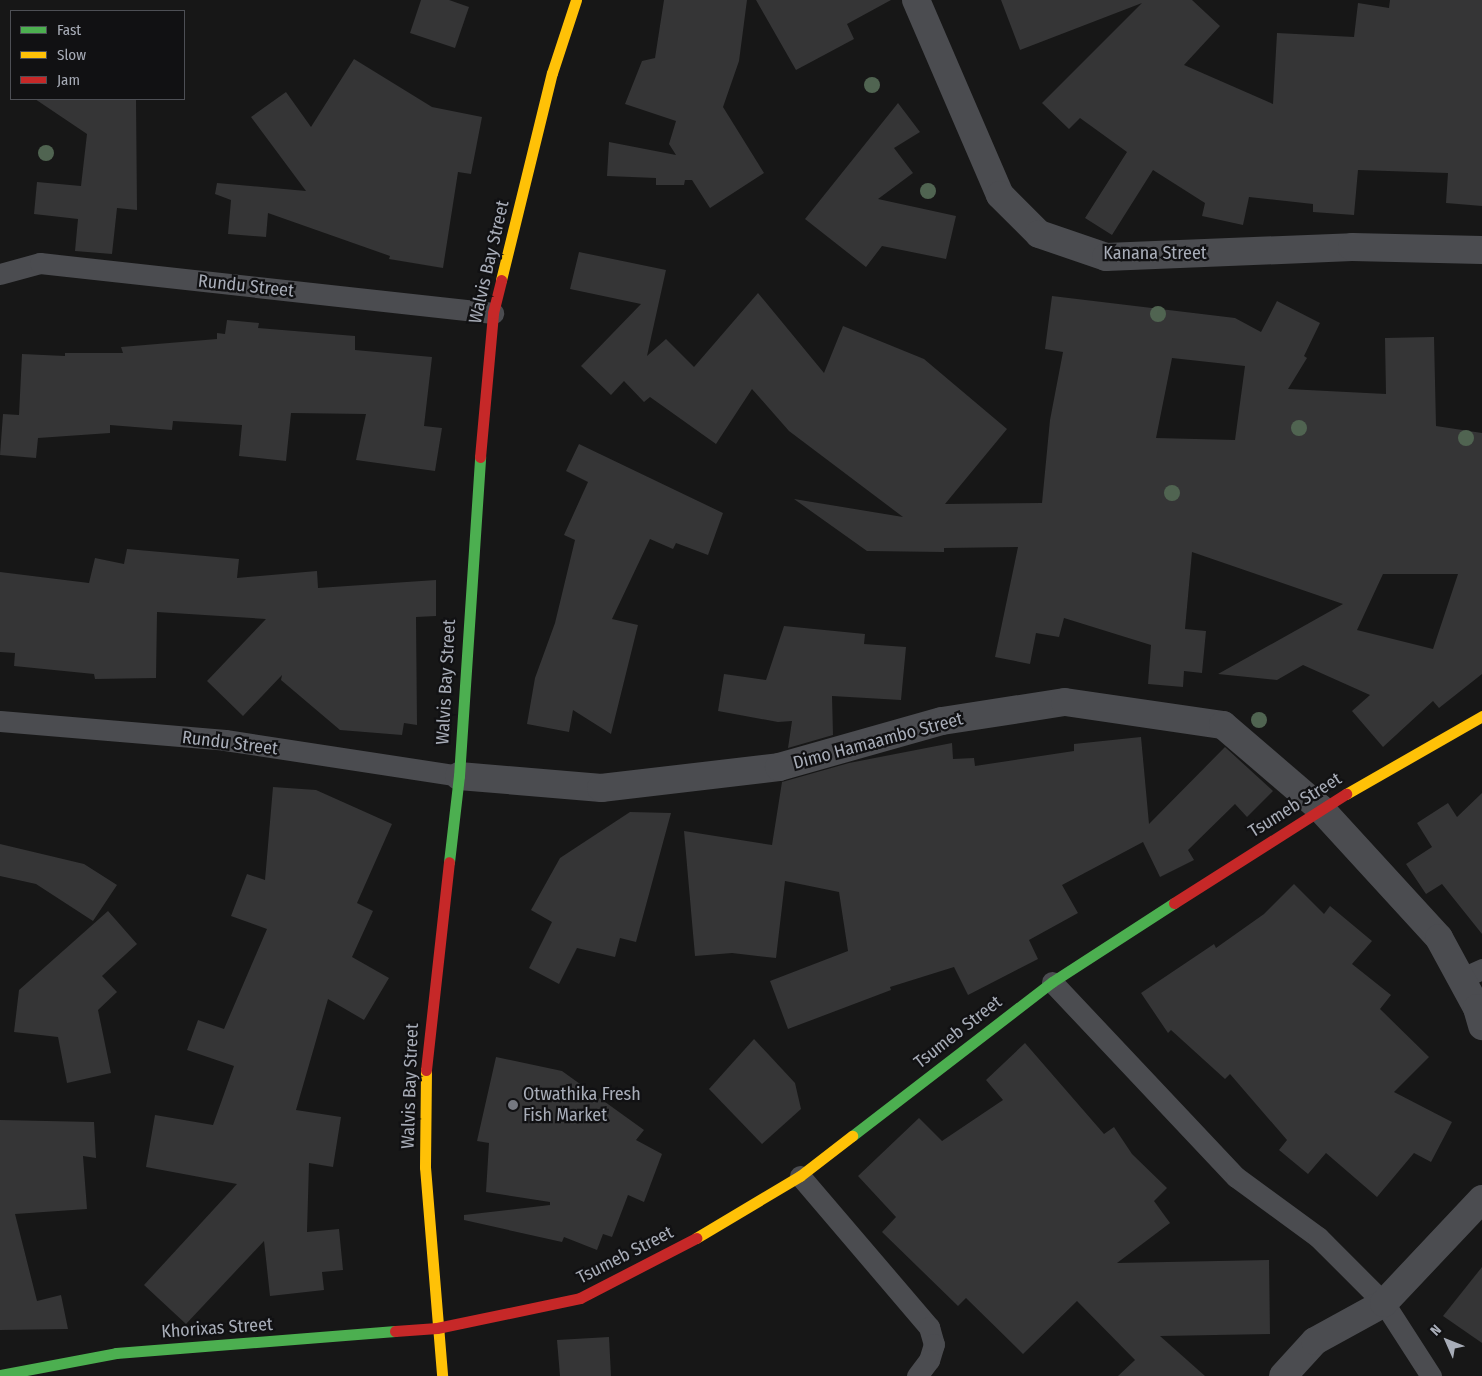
<!DOCTYPE html>
<html>
<head>
<meta charset="utf-8">
<style>
  body { margin:0 }
  #map { position:relative; width:1482px; height:1376px; overflow:hidden; background:#171717; font-family:"Fira Sans Condensed",sans-serif }
  div>[style] { position:absolute }
  [style*='--x'] { left:calc(var(--x)*1px); top:calc(var(--y)*1px); width:calc(var(--w)*1px); rotate:calc(var(--a)*1deg) }
  .building>* { inset:0; background:#353536 }
  .lane>* { height:21px; margin:-10.5px; padding:0 10.5px; transform-origin:10.5px; border-radius:10.5px; background:#4b4c50 }
  .street>* { height:28px; margin:-14px; padding:0 14px; transform-origin:14px; border-radius:14px; background:#4b4c50 }
  .fast>* { height:11px; margin:-5.5px; padding:0 5.5px; transform-origin:5.5px; border-radius:5.5px; background:#4caf50 }
  .slow>* { height:11px; margin:-5.5px; padding:0 5.5px; transform-origin:5.5px; border-radius:5.5px; background:#ffc107 }
  .jam>* { height:11px; margin:-5.5px; padding:0 5.5px; transform-origin:5.5px; border-radius:5.5px; background:#c62828 }
  .trees>* { width:16px; height:16px; margin:-8px; border-radius:50%; background:#506451 }
  .dots>* { width:14px; height:14px; translate:-50% -50%; box-sizing:border-box; border:2px solid #111113; border-radius:50% }
  span { translate:-50% -50%; white-space:nowrap; text-align:center; line-height:1.15; -webkit-text-stroke:4.5px #111113; paint-order:stroke }
  .street-label { font-size:18px; color:#a8adb8 }
  .poi-label { font-size:18px; color:#a8adb8 }
  .left { translate:0 -50%; text-align:left }
  .legend { position:absolute; left:10px; top:10px; width:175px; height:90px; box-sizing:border-box; background:#111113; border:1px solid #4d4f55; margin:0; padding:6px 9px; list-style:none; font-size:15px; color:#a8adb8 }
  .legend li { display:flex; align-items:center; gap:10px; height:25px }
  .legend b { width:25px; border:1px solid #4d4f55 }
  .north { position:absolute; left:1422px; top:1316px; width:50px; height:50px; -webkit-text-stroke:4px #111113; paint-order:stroke; rotate:314deg; font-size:14px; font-weight:700; line-height:20px; text-align:center; color:#a8adb8 }
  .north::after { content:''; display:block; margin:auto; width:18px; height:22px; background:#a8adb8; clip-path:polygon(50% 0,100% 100%,50% 72%,0 100%) }
</style>
</head>
<body>
<div id="map">
  <div class="building">
    <i style="clip-path:polygon(421px 0,449px 0,469px 7px,455px 48px,410px 33px)"></i>
    <i style="clip-path:polygon(664px 0,747px 0,739px 61px,723px 107px,764px 173px,710px 208px,692px 180px,685px 180px,684px 185px,656px 185px,656px 178px,607px 176px,609px 142px,676px 155px,669px 144px,676px 121px,625px 104px,642px 61px,655px 58px)"></i>
    <i style="clip-path:polygon(756px 0,891px 0,847px 24px,854px 39px,796px 70px)"></i>
    <i style="clip-path:polygon(1001px 0,1192px 0,1220px 26px,1184px 65px,1273px 104px,1277px 33px,1354px 37px,1358px 3px,1389px 8px,1390px 0,1482px 0,1482px 206px,1446px 203px,1448px 173px,1358px 170px,1354px 215px,1313px 212px,1313px 204px,1249px 197px,1243px 225px,1202px 216px,1205px 203px,1153px 170px,1112px 235px,1085px 218px,1127px 152px,1080px 118px,1069px 129px,1042px 103px,1142px 3px,1020px 50px)"></i>
    <i style="clip-path:polygon(354px 59px,432px 107px,482px 117px,471px 174px,458px 172px,443px 268px,389px 259px,390px 256px,268px 213px,266px 237px,228px 234px,231px 200px,215px 194px,217px 183px,306px 191px,251px 117px,286px 92px,311px 127px)"></i>
    <i style="clip-path:polygon(35px 99px,136px 99px,137px 210px,117px 208px,112px 254px,75px 251px,78px 219px,34px 214px,37px 182px,81px 186px,87px 134px)"></i>
    <i style="clip-path:polygon(898px 103px,920px 132px,894px 148px,913px 173px,878px 199px,956px 216px,946px 259px,882px 246px,866px 267px,805px 219px)"></i>
    <i style="clip-path:polygon(evenodd,579px 252px,666px 270px,647px 356px,666px 339px,694px 367px,758px 293px,824px 373px,843px 326px,924px 359px,1007px 429px,945px 504px,1042px 503px,1050px 420px,1063px 352px,1045px 349px,1052px 296px,1235px 318px,1261px 332px,1277px 301px,1320px 323px,1304px 356px,1307px 358px,1288px 389px,1386px 394px,1385px 338px,1434px 337px,1436px 426px,1482px 433px,1482px 674px,1439px 708px,1433px 701px,1383px 747px,1352px 711px,1370px 695px,1303px 665px,1277px 680px,1218px 674px,1343px 604px,1192px 552px,1185px 629px,1206px 631px,1202px 673px,1184px 671px,1183px 687px,1148px 684px,1151px 645px,1064px 618px,1059px 637px,1036px 633px,1030px 664px,995px 657px,1018px 547px,944px 548px,944px 552px,867px 551px,794px 499px,903px 517px,789px 431px,752px 389px,716px 444px,650px 397px,644px 402px,624px 381px,611px 395px,581px 366px,641px 304px,570px 289px,579px 252px,1172px 358px,1245px 366px,1235px 440px,1156px 438px,1172px 358px,579px 252px,1383px 574px,1458px 574px,1433px 649px,1357px 630px,1383px 574px)"></i>
    <i style="clip-path:polygon(227px 320px,259px 323px,258px 328px,355px 336px,355px 350px,432px 357px,424px 426px,442px 428px,435px 471px,356px 460px,366px 414px,291px 413px,286px 461px,239px 456px,242px 425px,173px 421px,172px 430px,110px 425px,110px 433px,38px 438px,36px 458px,0 455px,3px 414px,19px 415px,22px 354px,65px 356px,65px 353px,123px 353px,121px 347px,217px 339px,217px 333px,225px 334px)"></i>
    <i style="clip-path:polygon(579px 444px,723px 513px,708px 555px,676px 543px,673px 549px,650px 539px,612px 619px,638px 625px,611px 734px,573px 710px,569px 732px,527px 724px,535px 678px,555px 623px,575px 540px,564px 535px,588px 482px,566px 471px)"></i>
    <i style="clip-path:polygon(127px 549px,239px 559px,237px 578px,317px 571px,318px 588px,436px 580px,436px 616px,416px 617px,417px 725px,404px 723px,402px 735px,340px 730px,281px 680px,282px 675px,243px 716px,207px 681px,266px 619px,157px 612px,156px 678px,95px 679px,94px 674px,14px 666px,15px 653px,0 652px,0 572px,89px 583px,95px 558px,124px 564px)"></i>
    <i style="clip-path:polygon(784px 626px,865px 634px,864px 644px,906px 647px,901px 700px,832px 696px,833px 735px,788px 748px,792px 721px,778px 722px,718px 711px,724px 674px,766px 680px)"></i>
    <i style="clip-path:polygon(1141px 737px,1149px 824px,1225px 747px,1273px 791px,1247px 817px,1235px 804px,1188px 850px,1194px 860px,1160px 877px,1143px 842px,1062px 885px,1078px 913px,1029px 940px,1038px 959px,968px 995px,954px 967px,890px 987px,891px 990px,788px 1029px,770px 981px,848px 951px,839px 892px,785px 881px,776px 958px,732px 953px,695px 956px,684px 831px,772px 845px,782px 782px,849px 763px,952px 743px,953px 759px,974px 758px,975px 766px,1074px 751px,1074px 744px)"></i>
    <i style="clip-path:polygon(273px 787px,316px 790px,392px 824px,357px 903px,373px 911px,352px 957px,389px 978px,364px 1020px,328px 999px,296px 1110px,341px 1117px,333px 1167px,309px 1163px,307px 1232px,339px 1229px,343px 1270px,322px 1272px,324px 1290px,270px 1296px,264px 1241px,186px 1324px,144px 1285px,237px 1184px,146px 1167px,155px 1115px,213px 1125px,234px 1066px,187px 1050px,198px 1020px,224px 1029px,267px 929px,231px 916px,247px 874px,265px 880px)"></i>
    <i style="clip-path:polygon(1482px 793px,1482px 934px,1442px 884px,1426px 894px,1406px 864px,1432px 847px,1417px 823px,1448px 803px,1457px 817px)"></i>
    <i style="clip-path:polygon(630px 812px,671px 813px,636px 942px,620px 938px,615px 957px,577px 948px,559px 984px,529px 968px,552px 922px,531px 910px,560px 858px)"></i>
    <i style="clip-path:polygon(0 844px,84px 864px,117px 885px,93px 921px,36px 884px,0 876px)"></i>
    <i style="clip-path:polygon(1294px 884px,1324px 914px,1330px 906px,1372px 941px,1352px 964px,1391px 995px,1380px 1009px,1429px 1057px,1394px 1092px,1452px 1122px,1431px 1162px,1414px 1153px,1377px 1197px,1326px 1153px,1308px 1174px,1279px 1150px,1287px 1140px,1230px 1074px,1225px 1079px,1171px 1030px,1168px 1033px,1141px 993px,1214px 944px,1216px 948px,1264px 914px)"></i>
    <i style="clip-path:polygon(108px 911px,137px 944px,102px 976px,117px 992px,98px 1010px,111px 1073px,67px 1083px,58px 1037px,14px 1032px,19px 990px)"></i>
    <i style="clip-path:polygon(754px 1039px,795px 1083px,801px 1109px,762px 1144px,709px 1089px)"></i>
    <i style="clip-path:polygon(1025px 1043px,1104px 1134px,1114px 1127px,1132px 1154px,1167px 1188px,1154px 1201px,1170px 1223px,1117px 1263px,1269px 1260px,1270px 1334px,1160px 1336px,1205px 1376px,1118px 1376px,1135px 1360px,1077px 1301px,1023px 1354px,966px 1298px,958px 1306px,882px 1232px,896px 1217px,858px 1176px,919px 1118px,942px 1141px,1003px 1100px,986px 1080px)"></i>
    <i style="clip-path:polygon(496px 1057px,562px 1071px,644px 1130px,636px 1140px,662px 1154px,644px 1202px,628px 1195px,612px 1237px,603px 1234px,597px 1250px,564px 1237px,562px 1242px,464px 1220px,464px 1215px,550px 1205px,550px 1202px,486px 1192px,489px 1143px,477px 1141px)"></i>
    <i style="clip-path:polygon(0 1120px,94px 1122px,96px 1158px,83px 1156px,87px 1209px,15px 1214px,37px 1301px,61px 1295px,68px 1329px,0 1330px)"></i>
    <i style="clip-path:polygon(1482px 1267px,1482px 1343px,1443px 1316px)"></i>
    <i style="clip-path:polygon(609px 1337px,611px 1376px,560px 1376px,557px 1340px)"></i>
  </div>
  <div class="lane">
    <i style="--x:0;--y:274;--w:41;--a:-15.4"></i>
    <i style="--x:40;--y:263;--w:456;--a:6.3"></i>
    <i style="--x:0;--y:721;--w:226;--a:4.8"></i>
    <i style="--x:225;--y:740;--w:237;--a:8.7"></i>
    <i style="--x:1462;--y:978;--w:22;--a:-24"></i>
    <i style="--x:1052;--y:982;--w:268;--a:46.7"></i>
    <i style="--x:1236;--y:1177;--w:102;--a:36.2"></i>
    <i style="--x:1318;--y:1237;--w:93;--a:45"></i>
    <i style="--x:1384;--y:1303;--w:87;--a:57.2"></i>
    <i style="--x:800;--y:1176;--w:199;--a:49.5"></i>
    <i style="--x:929;--y:1327;--w:18;--a:74"></i>
    <i style="--x:934;--y:1344;--w:17;--a:107"></i>
    <i style="--x:929;--y:1360;--w:20;--a:127"></i>
  </div>
  <div class="street">
    <i style="--x:916;--y:0;--w:212;--a:66.7"></i>
    <i style="--x:1000;--y:195;--w:55;--a:45"></i>
    <i style="--x:1039;--y:234;--w:71;--a:18.9"></i>
    <i style="--x:1106;--y:257;--w:246;--a:-2.3"></i>
    <i style="--x:1352;--y:247;--w:130;--a:1.3"></i>
    <i style="--x:459;--y:776;--w:143;--a:4.8"></i>
    <i style="--x:601;--y:788;--w:179;--a:-6.7"></i>
    <i style="--x:779;--y:767;--w:169;--a:-15.8"></i>
    <i style="--x:942;--y:721;--w:124;--a:-8.8"></i>
    <i style="--x:1065;--y:702;--w:160;--a:8.3"></i>
    <i style="--x:1223;--y:725;--w:128;--a:40.6"></i>
    <i style="--x:1320;--y:808;--w:176;--a:47.5"></i>
    <i style="--x:1439;--y:938;--w:80;--a:61.5"></i>
    <i style="--x:1477;--y:1008;--w:19;--a:74"></i>
    <i style="--x:1283;--y:1376;--w:47;--a:-47.6"></i>
    <i style="--x:1315;--y:1341;--w:79;--a:-28.8"></i>
    <i style="--x:1384;--y:1303;--w:143;--a:-46.7"></i>
  </div>
  <div class="fast">
    <i style="--x:449;--y:862;--w:87;--a:-83.4"></i>
    <i style="--x:459;--y:776;--w:320;--a:-86.2"></i>
    <i style="--x:852;--y:1136;--w:252;--a:-37.6"></i>
    <i style="--x:1052;--y:982;--w:145;--a:-32.9"></i>
    <i style="--x:0;--y:1375;--w:118;--a:-10.7"></i>
    <i style="--x:116;--y:1353;--w:280;--a:-4.5"></i>
  </div>
  <div class="slow">
    <i style="--x:501;--y:280;--w:213;--a:-76.2"></i>
    <i style="--x:552;--y:73;--w:77;--a:-71.8"></i>
    <i style="--x:1346;--y:794;--w:157;--a:-29.8"></i>
    <i style="--x:426;--y:1070;--w:97;--a:90.6"></i>
    <i style="--x:425;--y:1167;--w:210;--a:85.3"></i>
    <i style="--x:696;--y:1238;--w:121;--a:-30.8"></i>
    <i style="--x:800;--y:1176;--w:66;--a:-37.6"></i>
  </div>
  <div class="jam">
    <i style="--x:480;--y:457;--w:145;--a:-84.8"></i>
    <i style="--x:493;--y:313;--w:34;--a:-76"></i>
    <i style="--x:1174;--y:903;--w:204;--a:-32.4"></i>
    <i style="--x:426;--y:1070;--w:209;--a:-83.7"></i>
    <i style="--x:395;--y:1331;--w:42;--a:-4.1"></i>
    <i style="--x:437;--y:1328;--w:146;--a:-11.8"></i>
    <i style="--x:580;--y:1298;--w:131;--a:-27.3"></i>
  </div>
  <div class="trees">
    <i style="left:872px;top:85px"></i>
    <i style="left:46px;top:153px"></i>
    <i style="left:928px;top:191px"></i>
    <i style="left:1158px;top:314px"></i>
    <i style="left:1299px;top:428px"></i>
    <i style="left:1466px;top:438px"></i>
    <i style="left:1172px;top:493px"></i>
    <i style="left:1259px;top:720px"></i>
  </div>
  <div class="dots">
    <i style="left:513px;top:1105px;background:#757880"></i>
  </div>
  <div class="street-label">
    <span style="left:1155px;top:253px">Kanana Street</span>
    <span style="left:489px;top:262px;rotate:-77deg">Walvis Bay Street</span>
    <span style="left:246px;top:286px;rotate:6deg">Rundu Street</span>
    <span style="left:446px;top:682px;rotate:-87deg">Walvis Bay Street</span>
    <span style="left:878px;top:741px;rotate:-15deg">Dimo Hamaambo Street</span>
    <span style="left:230px;top:743px;rotate:7deg">Rundu Street</span>
    <span style="left:1295px;top:805px;rotate:-32deg">Tsumeb Street</span>
    <span style="left:958px;top:1032px;rotate:-38deg">Tsumeb Street</span>
    <span style="left:410px;top:1086px;rotate:-88deg">Walvis Bay Street</span>
    <span style="left:625px;top:1255px;rotate:-27deg">Tsumeb Street</span>
    <span style="left:217px;top:1328px;rotate:-4deg">Khorixas Street</span>
  </div>
  <div class="poi-label">
    <span class="left" style="left:523px;top:1105px">Otwathika Fresh<br>Fish Market</span>
  </div>
  <ul class="legend">
  <li><b style="height:6px;background:#4caf50"></b>Fast</li>
  <li><b style="height:6px;background:#ffc107"></b>Slow</li>
  <li><b style="height:6px;background:#c62828"></b>Jam</li>
  </ul>
  <div class="north">N</div>
</div>
</body>
</html>
